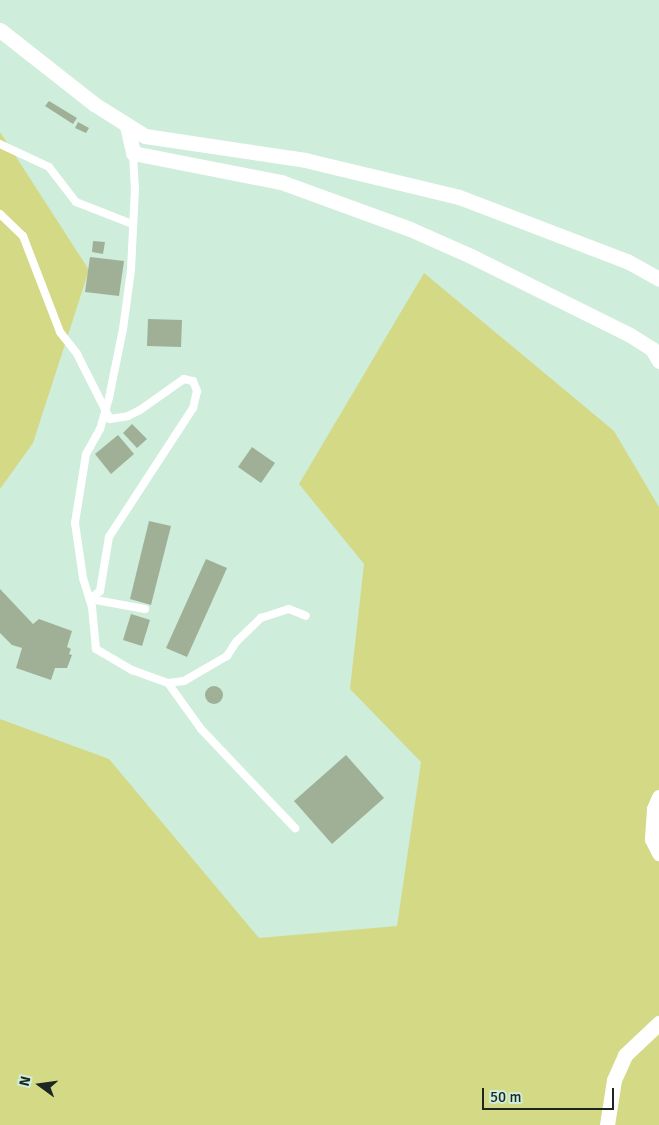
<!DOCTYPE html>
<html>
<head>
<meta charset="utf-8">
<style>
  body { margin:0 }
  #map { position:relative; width:659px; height:1125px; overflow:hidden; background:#ceeddb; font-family:Signika,sans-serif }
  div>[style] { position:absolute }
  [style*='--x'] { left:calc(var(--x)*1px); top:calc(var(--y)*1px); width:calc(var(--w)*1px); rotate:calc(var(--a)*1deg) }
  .green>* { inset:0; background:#d4d986 }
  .building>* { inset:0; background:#9fb096 }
  .round { border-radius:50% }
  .service>* { height:8px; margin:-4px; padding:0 4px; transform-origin:4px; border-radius:4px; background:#fff }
  .minor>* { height:15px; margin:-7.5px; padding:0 7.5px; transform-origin:7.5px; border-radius:7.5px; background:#fff }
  span { translate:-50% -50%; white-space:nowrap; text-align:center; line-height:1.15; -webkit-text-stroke:4.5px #ceeddb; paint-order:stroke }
  .north { position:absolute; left:15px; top:1060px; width:50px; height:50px; -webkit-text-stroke:4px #ceeddb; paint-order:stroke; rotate:284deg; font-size:14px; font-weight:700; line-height:20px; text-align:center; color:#1c2721 }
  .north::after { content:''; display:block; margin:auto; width:18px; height:22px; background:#1c2721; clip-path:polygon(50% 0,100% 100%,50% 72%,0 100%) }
  .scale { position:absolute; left:482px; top:1088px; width:132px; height:22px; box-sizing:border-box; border:2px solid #1c2721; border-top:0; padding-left:6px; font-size:15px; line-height:18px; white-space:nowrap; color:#1c2721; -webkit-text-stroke:4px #ceeddb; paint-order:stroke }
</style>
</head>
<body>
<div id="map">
  <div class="green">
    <i style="clip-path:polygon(0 132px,89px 270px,33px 443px,0 489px)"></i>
    <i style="clip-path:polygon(424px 273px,614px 431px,659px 507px,659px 1125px,0 1125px,0 719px,109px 759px,259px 938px,397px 926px,421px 762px,350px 689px,364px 564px,299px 484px)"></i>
  </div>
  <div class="building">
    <i style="clip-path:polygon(49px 101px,77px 118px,73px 124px,45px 106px)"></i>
    <i style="clip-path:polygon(78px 122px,89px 128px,86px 133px,75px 128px)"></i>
    <i style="clip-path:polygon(93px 241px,105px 242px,103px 254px,92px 252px)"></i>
    <i style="clip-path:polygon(90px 257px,124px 261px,119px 296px,85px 292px)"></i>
    <i style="clip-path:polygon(148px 319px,182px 320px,181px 347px,147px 346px)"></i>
    <i style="clip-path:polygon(132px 424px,147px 439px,137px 448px,123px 433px)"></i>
    <i style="clip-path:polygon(118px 435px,134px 454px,111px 474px,95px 454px)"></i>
    <i style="clip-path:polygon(252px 447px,275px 463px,261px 483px,238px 467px)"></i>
    <i style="clip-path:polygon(149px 521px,171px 526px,151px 605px,130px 599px)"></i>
    <i style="clip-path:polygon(206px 559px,227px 568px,187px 657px,166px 648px)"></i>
    <i style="clip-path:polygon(0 589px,33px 624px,39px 619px,72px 631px,67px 647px,71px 649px,69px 654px,72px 655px,67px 668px,55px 668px,51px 680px,16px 668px,22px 648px,12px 645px,0 633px)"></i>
    <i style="clip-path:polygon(131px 614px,150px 620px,142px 646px,123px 640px)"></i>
    <i class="round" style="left:205px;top:686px;width:18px;height:18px"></i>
    <i style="clip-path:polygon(346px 755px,384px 798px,332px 844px,294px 801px)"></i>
  </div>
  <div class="service">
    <i style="--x:0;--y:144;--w:54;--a:25.1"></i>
    <i style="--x:49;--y:167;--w:44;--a:52.4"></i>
    <i style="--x:76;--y:202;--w:60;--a:21.4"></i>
    <i style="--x:133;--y:153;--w:35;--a:87"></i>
    <i style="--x:135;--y:188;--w:82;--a:92.8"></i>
    <i style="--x:131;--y:270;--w:60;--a:97.7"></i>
    <i style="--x:123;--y:329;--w:70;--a:101.5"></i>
    <i style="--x:109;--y:398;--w:32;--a:106"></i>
    <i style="--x:100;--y:429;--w:29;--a:119"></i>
    <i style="--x:86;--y:454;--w:70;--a:99.1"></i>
    <i style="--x:75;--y:523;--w:56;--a:81.7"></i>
    <i style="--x:83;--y:578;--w:30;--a:73"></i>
    <i style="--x:92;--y:607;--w:42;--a:84.6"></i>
    <i style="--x:96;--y:649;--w:42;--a:30.3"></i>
    <i style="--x:132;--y:670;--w:38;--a:20"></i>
    <i style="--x:168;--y:683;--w:57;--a:54.3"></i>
    <i style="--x:201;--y:729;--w:137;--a:46.5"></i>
    <i style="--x:0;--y:214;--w:32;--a:44"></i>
    <i style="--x:23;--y:236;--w:103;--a:68.9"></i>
    <i style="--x:60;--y:332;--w:28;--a:52"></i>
    <i style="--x:77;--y:354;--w:73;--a:63.1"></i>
    <i style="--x:110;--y:419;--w:18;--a:-9"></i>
    <i style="--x:128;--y:416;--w:13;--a:-27"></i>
    <i style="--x:140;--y:410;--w:54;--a:-35.2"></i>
    <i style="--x:184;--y:379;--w:9;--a:13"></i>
    <i style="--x:193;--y:381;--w:11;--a:68"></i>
    <i style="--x:197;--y:391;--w:17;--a:103"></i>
    <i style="--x:193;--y:408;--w:154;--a:123.1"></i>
    <i style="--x:109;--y:537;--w:55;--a:99.5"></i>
    <i style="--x:100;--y:591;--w:13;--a:141"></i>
    <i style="--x:90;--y:599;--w:56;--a:10.3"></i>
    <i style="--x:168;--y:683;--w:16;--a:-7"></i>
    <i style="--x:184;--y:681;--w:50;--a:-30.2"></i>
    <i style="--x:227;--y:656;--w:17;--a:-57"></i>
    <i style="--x:236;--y:642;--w:35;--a:-44"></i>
    <i style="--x:261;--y:618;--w:29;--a:-18"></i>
    <i style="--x:289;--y:609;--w:18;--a:22"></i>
  </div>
  <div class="minor">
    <i style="--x:0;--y:30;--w:120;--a:38.2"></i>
    <i style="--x:94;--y:104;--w:60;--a:32.1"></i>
    <i style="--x:145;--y:136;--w:162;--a:8.5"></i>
    <i style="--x:305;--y:160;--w:158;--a:13.5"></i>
    <i style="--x:459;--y:197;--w:180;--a:20.9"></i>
    <i style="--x:627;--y:261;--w:37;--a:29"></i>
    <i style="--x:127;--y:126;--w:28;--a:77"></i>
    <i style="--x:133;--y:153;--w:151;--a:11.1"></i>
    <i style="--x:281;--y:182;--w:137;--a:20"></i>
    <i style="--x:410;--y:229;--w:67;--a:23.9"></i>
    <i style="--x:471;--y:256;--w:178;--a:26.4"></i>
    <i style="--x:630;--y:335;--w:26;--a:32"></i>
    <i style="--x:652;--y:349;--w:14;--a:60"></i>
    <i style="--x:659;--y:797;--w:13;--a:113"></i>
    <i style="--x:654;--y:809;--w:30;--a:94"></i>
    <i style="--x:652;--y:839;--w:16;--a:63"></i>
    <i style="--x:607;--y:1125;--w:46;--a:-81.2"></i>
    <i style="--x:614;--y:1080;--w:27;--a:-66"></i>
    <i style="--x:625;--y:1055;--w:47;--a:-43.3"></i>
  </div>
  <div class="north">N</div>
  <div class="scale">50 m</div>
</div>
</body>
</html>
